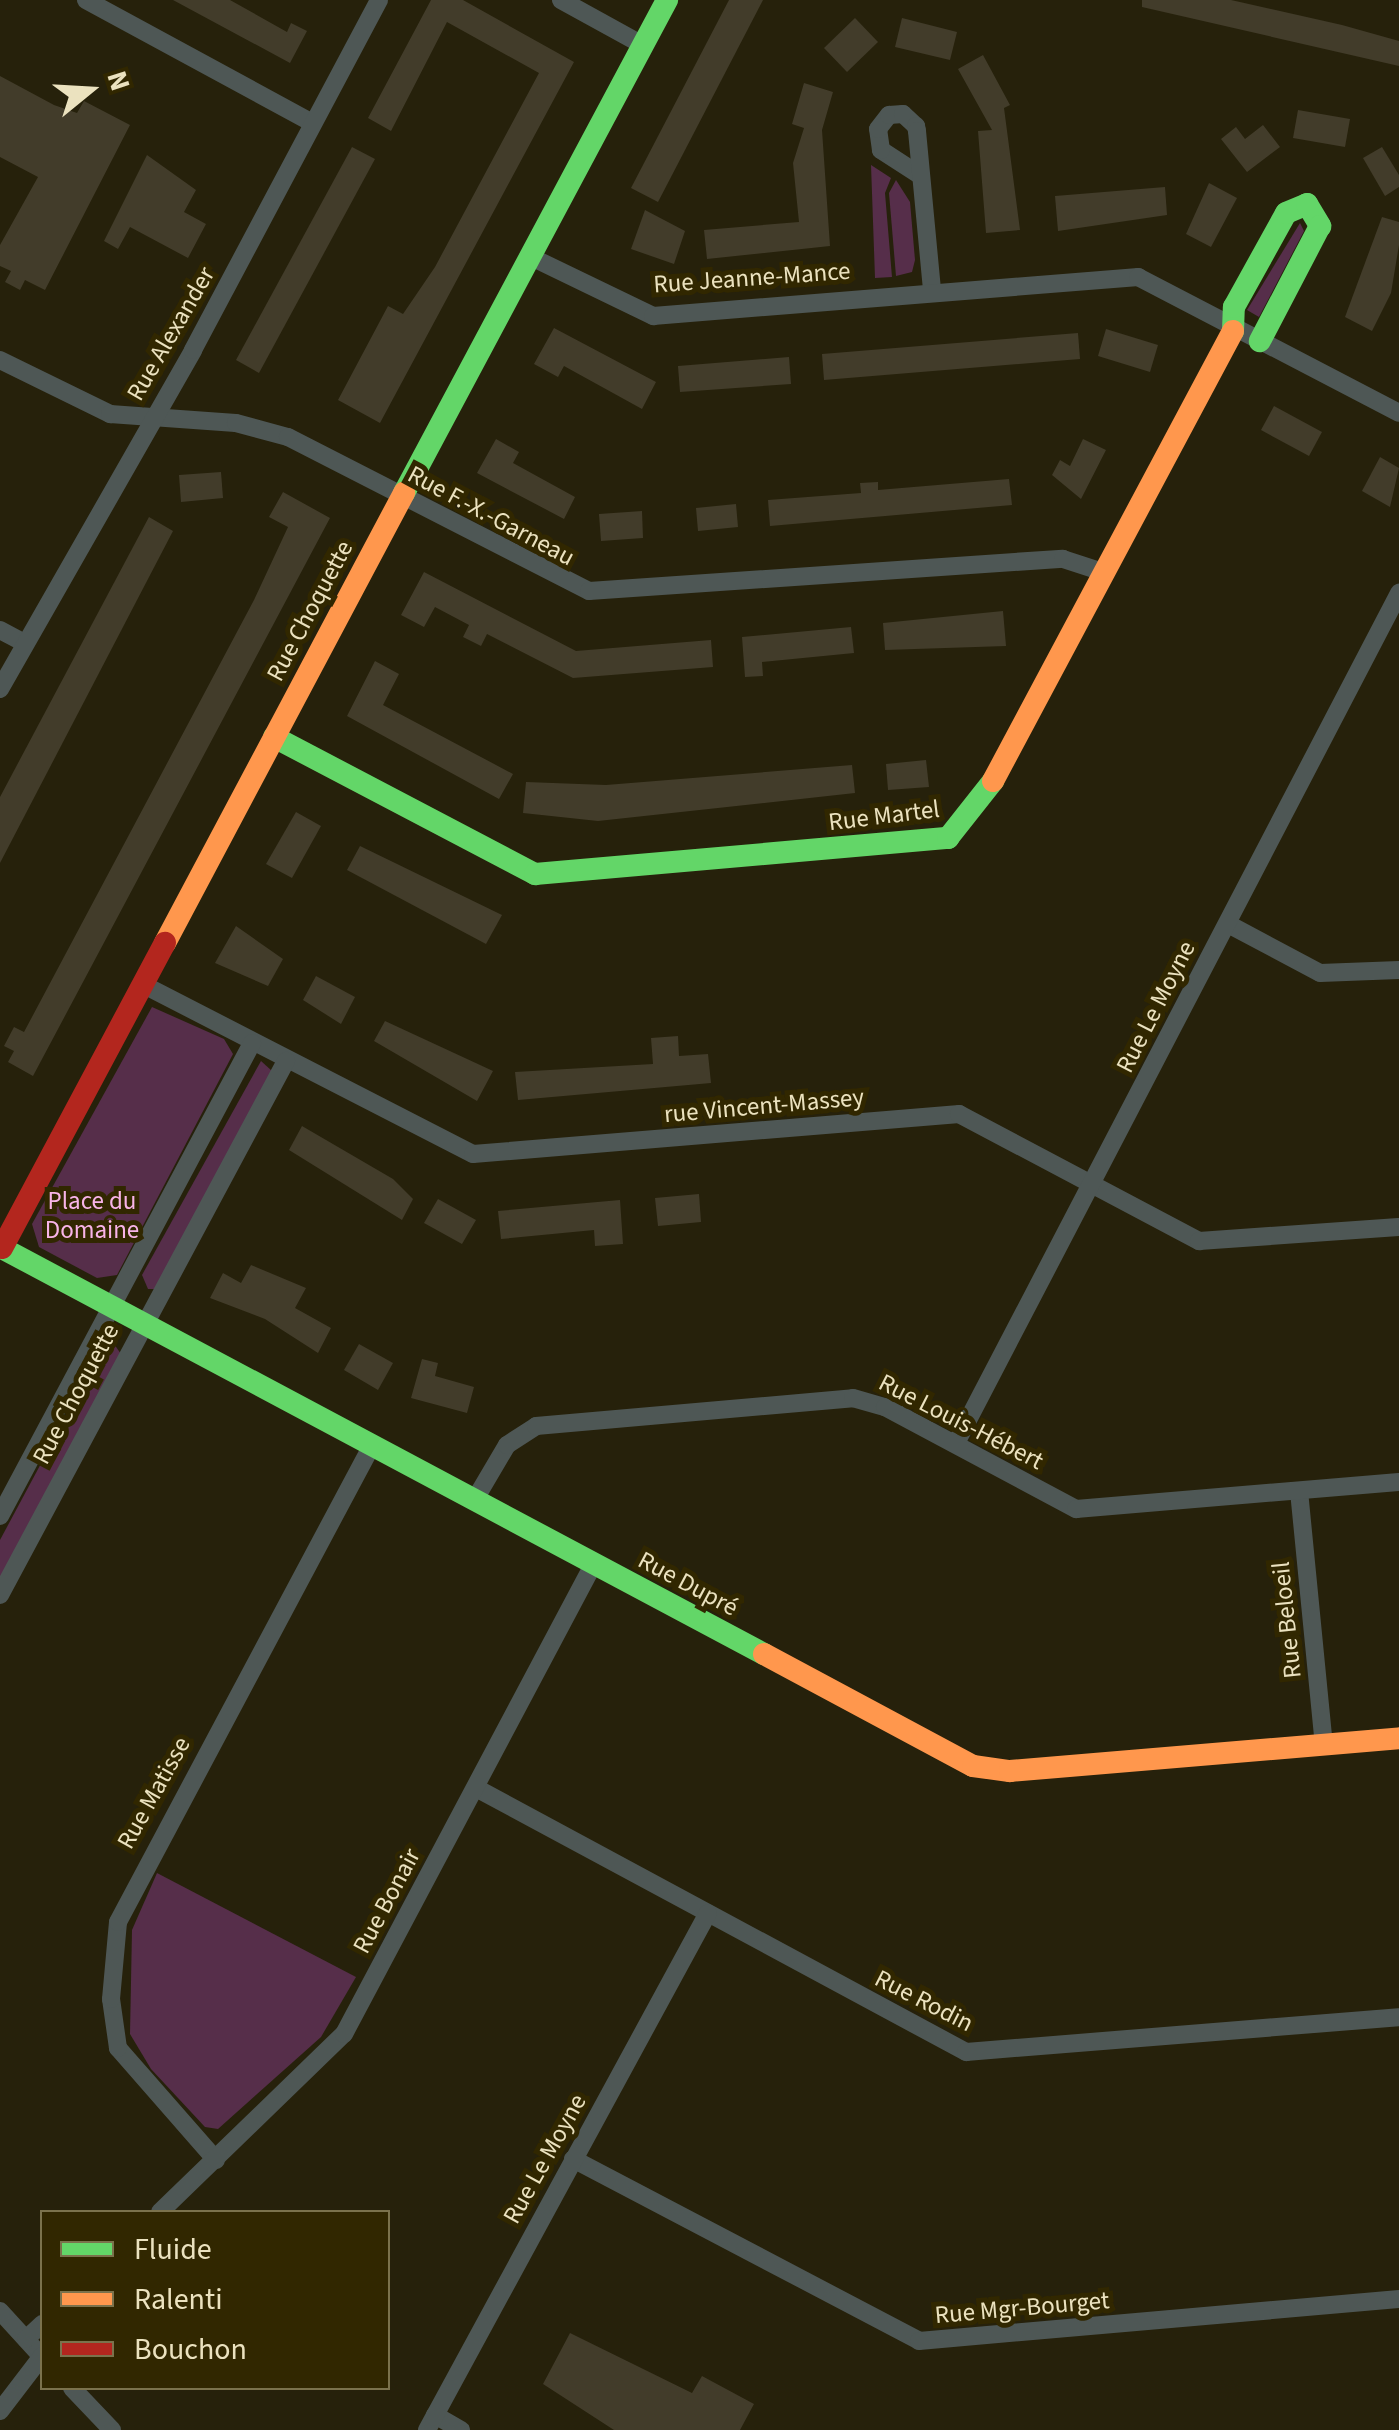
<!DOCTYPE html>
<html>
<head>
<meta charset="utf-8">
<style>
  body { margin:0 }
  #map { position:relative; width:1399px; height:2430px; overflow:hidden; background:#26210b; font-family:"Source Sans 3",sans-serif }
  div>[style] { position:absolute }
  [style*='--x'] { left:calc(var(--x)*1px); top:calc(var(--y)*1px); width:calc(var(--w)*1px); rotate:calc(var(--a)*1deg) }
  .green>* { inset:0; background:#562e4a }
  .building>* { inset:0; background:#423c2a }
  .street>* { height:18px; margin:-9px; padding:0 9px; transform-origin:9px; border-radius:9px; background:#4e5755 }
  .fast>* { height:22px; margin:-11px; padding:0 11px; transform-origin:11px; border-radius:11px; background:#63d668 }
  .slow>* { height:22px; margin:-11px; padding:0 11px; transform-origin:11px; border-radius:11px; background:#ff974d }
  .jam>* { height:22px; margin:-11px; padding:0 11px; transform-origin:11px; border-radius:11px; background:#b3261e }
  span { translate:-50% -50%; white-space:nowrap; text-align:center; line-height:1.15; -webkit-text-stroke:10px #312700; paint-order:stroke }
  .street-label { font-size:25px; color:#ebe2bf }
  .park-label { font-size:25px; color:#f8b4e8 }
  .legend { position:absolute; left:40px; top:2210px; width:350px; height:180px; box-sizing:border-box; background:#312700; border:2px solid #7b724c; margin:0; padding:12px 18px; list-style:none; font-size:30px; color:#ebe2bf }
  .legend li { display:flex; align-items:center; gap:20px; height:50px }
  .legend b { width:50px; border:2px solid #7b724c }
  .north { position:absolute; left:40px; top:40px; width:100px; height:100px; -webkit-text-stroke:8px #312700; paint-order:stroke; rotate:72deg; font-size:28px; font-weight:700; line-height:40px; text-align:center; color:#ebe2bf }
  .north::after { content:''; display:block; margin:auto; width:35px; height:45px; background:#ebe2bf; clip-path:polygon(50% 0,100% 100%,50% 72%,0 100%) }
</style>
</head>
<body>
<div id="map">
  <div class="green">
    <i style="clip-path:polygon(871px 165px,891px 178px,885px 193px,892px 277px,875px 278px)"></i>
    <i style="clip-path:polygon(896px 180px,910px 202px,915px 260px,912px 272px,896px 276px,889px 193px)"></i>
    <i style="clip-path:polygon(1300px 223px,1304px 231px,1259px 317px,1247px 310px)"></i>
    <i style="clip-path:polygon(152px 1007px,224px 1039px,233px 1054px,117px 1275px,97px 1278px,39px 1247px,32px 1224px)"></i>
    <i style="clip-path:polygon(261px 1061px,272px 1071px,155px 1289px,148px 1289px,142px 1275px)"></i>
    <i style="clip-path:polygon(114px 1344px,121px 1354px,0 1583px,0 1540px,103px 1348px)"></i>
    <i style="clip-path:polygon(157px 1873px,356px 1977px,321px 2037px,218px 2129px,205px 2127px,151px 2069px,130px 2034px,132px 1930px)"></i>
  </div>
  <div class="building">
    <i style="clip-path:polygon(173px 0,230px 0,287px 32px,291px 23px,307px 31px,290px 63px)"></i>
    <i style="clip-path:polygon(431px 0,463px 0,574px 62px,380px 423px,338px 400px,388px 306px,403px 314px,435px 267px,539px 73px,447px 22px,391px 131px,368px 118px)"></i>
    <i style="clip-path:polygon(729px 0,763px 0,658px 202px,631px 188px)"></i>
    <i style="clip-path:polygon(1142px 0,1231px 0,1342px 25px,1399px 41px,1399px 66px,1142px 7px)"></i>
    <i style="clip-path:polygon(855px 18px,878px 42px,847px 72px,824px 48px)"></i>
    <i style="clip-path:polygon(902px 18px,957px 32px,950px 60px,895px 47px)"></i>
    <i style="clip-path:polygon(983px 55px,1010px 105px,1004px 108px,1020px 230px,986px 233px,978px 131px,992px 130px,958px 69px)"></i>
    <i style="clip-path:polygon(0 76px,54px 105px,77px 113px,84px 101px,130px 125px,45px 290px,25px 280px,20px 290px,5px 282px,11px 271px,0 266px,0 245px,38px 177px,0 157px)"></i>
    <i style="clip-path:polygon(804px 83px,833px 92px,822px 130px,830px 246px,707px 259px,704px 230px,799px 222px,793px 163px,804px 128px,792px 124px)"></i>
    <i style="clip-path:polygon(1298px 110px,1350px 119px,1345px 147px,1293px 138px)"></i>
    <i style="clip-path:polygon(1263px 125px,1280px 147px,1247px 172px,1221px 139px,1236px 127px,1245px 139px)"></i>
    <i style="clip-path:polygon(352px 147px,375px 159px,259px 373px,236px 360px)"></i>
    <i style="clip-path:polygon(1382px 147px,1399px 175px,1399px 187px,1385px 196px,1363px 158px)"></i>
    <i style="clip-path:polygon(147px 155px,196px 190px,184px 212px,206px 224px,188px 258px,130px 227px,118px 249px,104px 241px)"></i>
    <i style="clip-path:polygon(1209px 183px,1237px 198px,1211px 247px,1186px 234px)"></i>
    <i style="clip-path:polygon(1165px 187px,1167px 215px,1058px 231px,1055px 196px)"></i>
    <i style="clip-path:polygon(645px 210px,685px 231px,674px 264px,631px 249px)"></i>
    <i style="clip-path:polygon(1382px 217px,1399px 222px,1399px 245px,1391px 293px,1372px 331px,1345px 317px)"></i>
    <i style="clip-path:polygon(554px 328px,656px 382px,642px 409px,564px 366px,558px 377px,534px 364px)"></i>
    <i style="clip-path:polygon(1106px 329px,1158px 345px,1150px 372px,1098px 356px)"></i>
    <i style="clip-path:polygon(1078px 333px,1080px 359px,824px 380px,822px 354px)"></i>
    <i style="clip-path:polygon(789px 357px,791px 384px,680px 392px,678px 366px)"></i>
    <i style="clip-path:polygon(1274px 406px,1322px 432px,1309px 456px,1261px 430px)"></i>
    <i style="clip-path:polygon(496px 439px,519px 452px,513px 463px,575px 497px,564px 519px,477px 473px)"></i>
    <i style="clip-path:polygon(1083px 439px,1106px 450px,1081px 499px,1052px 475px,1060px 460px,1070px 466px)"></i>
    <i style="clip-path:polygon(1380px 457px,1399px 468px,1390px 507px,1362px 491px)"></i>
    <i style="clip-path:polygon(221px 472px,223px 498px,181px 502px,179px 475px)"></i>
    <i style="clip-path:polygon(1009px 479px,1012px 505px,770px 526px,768px 500px,861px 493px,860px 483px,878px 482px,878px 490px)"></i>
    <i style="clip-path:polygon(283px 492px,330px 518px,33px 1076px,8px 1062px,14px 1051px,4px 1046px,14px 1027px,24px 1032px,254px 600px,288px 527px,269px 517px)"></i>
    <i style="clip-path:polygon(736px 504px,738px 527px,698px 531px,696px 508px)"></i>
    <i style="clip-path:polygon(642px 511px,643px 538px,601px 541px,599px 514px)"></i>
    <i style="clip-path:polygon(149px 517px,173px 531px,0 863px,0 797px)"></i>
    <i style="clip-path:polygon(424px 572px,576px 651px,711px 640px,713px 667px,573px 678px,487px 634px,481px 646px,463px 637px,469px 625px,435px 607px,424px 627px,401px 615px)"></i>
    <i style="clip-path:polygon(1003px 611px,1006px 646px,885px 650px,883px 623px)"></i>
    <i style="clip-path:polygon(851px 627px,854px 653px,762px 662px,763px 676px,745px 677px,742px 637px)"></i>
    <i style="clip-path:polygon(375px 661px,399px 674px,383px 705px,513px 774px,499px 799px,347px 716px)"></i>
    <i style="clip-path:polygon(926px 760px,929px 787px,888px 790px,886px 764px)"></i>
    <i style="clip-path:polygon(852px 765px,855px 793px,598px 821px,523px 813px,526px 782px,606px 785px)"></i>
    <i style="clip-path:polygon(296px 812px,321px 826px,292px 878px,266px 864px)"></i>
    <i style="clip-path:polygon(360px 846px,502px 915px,486px 944px,347px 870px)"></i>
    <i style="clip-path:polygon(236px 926px,283px 959px,268px 986px,215px 963px)"></i>
    <i style="clip-path:polygon(316px 976px,355px 997px,341px 1024px,303px 1000px)"></i>
    <i style="clip-path:polygon(385px 1021px,493px 1071px,477px 1101px,374px 1041px)"></i>
    <i style="clip-path:polygon(678px 1036px,679px 1056px,708px 1054px,711px 1083px,518px 1100px,515px 1072px,653px 1064px,651px 1038px)"></i>
    <i style="clip-path:polygon(302px 1126px,393px 1179px,413px 1199px,402px 1220px,289px 1150px)"></i>
    <i style="clip-path:polygon(699px 1194px,701px 1222px,658px 1226px,655px 1198px)"></i>
    <i style="clip-path:polygon(438px 1199px,476px 1220px,462px 1244px,424px 1223px)"></i>
    <i style="clip-path:polygon(620px 1200px,623px 1244px,595px 1246px,594px 1230px,501px 1239px,498px 1211px)"></i>
    <i style="clip-path:polygon(251px 1265px,306px 1288px,295px 1308px,331px 1328px,318px 1353px,265px 1319px,210px 1298px,223px 1273px,241px 1283px)"></i>
    <i style="clip-path:polygon(359px 1344px,393px 1363px,378px 1390px,344px 1370px)"></i>
    <i style="clip-path:polygon(422px 1359px,438px 1363px,435px 1376px,474px 1387px,467px 1413px,411px 1398px)"></i>
    <i style="clip-path:polygon(570px 2333px,692px 2393px,702px 2376px,754px 2404px,740px 2430px,614px 2430px,543px 2384px)"></i>
  </div>
  <div class="street">
    <i style="--x:86;--y:0;--w:258;--a:28.5"></i>
    <i style="--x:561;--y:0;--w:94;--a:28.8"></i>
    <i style="--x:921;--y:176;--w:48;--a:-147"></i>
    <i style="--x:881;--y:150;--w:21;--a:-98"></i>
    <i style="--x:878;--y:129;--w:18;--a:-52"></i>
    <i style="--x:889;--y:115;--w:14;--a:-4"></i>
    <i style="--x:903;--y:114;--w:18;--a:43"></i>
    <i style="--x:916;--y:126;--w:5;--a:79"></i>
    <i style="--x:917;--y:131;--w:161;--a:84.6"></i>
    <i style="--x:531;--y:257;--w:136;--a:25.8"></i>
    <i style="--x:653;--y:316;--w:487;--a:-4.6"></i>
    <i style="--x:1138;--y:277;--w:294;--a:27.5"></i>
    <i style="--x:0;--y:360;--w:123;--a:26.1"></i>
    <i style="--x:110;--y:414;--w:126;--a:4.1"></i>
    <i style="--x:236;--y:423;--w:54;--a:15.1"></i>
    <i style="--x:288;--y:437;--w:338;--a:27.1"></i>
    <i style="--x:589;--y:591;--w:475;--a:-3.9"></i>
    <i style="--x:1063;--y:559;--w:42;--a:18"></i>
    <i style="--x:0;--y:630;--w:27;--a:28"></i>
    <i style="--x:0;--y:689;--w:390;--a:-60.3"></i>
    <i style="--x:193;--y:350;--w:396;--a:-62"></i>
    <i style="--x:1228;--y:924;--w:104;--a:28"></i>
    <i style="--x:1320;--y:973;--w:79;--a:-2.2"></i>
    <i style="--x:142;--y:984;--w:372;--a:27.2"></i>
    <i style="--x:473;--y:1154;--w:488;--a:-4.7"></i>
    <i style="--x:959;--y:1114;--w:272;--a:27.9"></i>
    <i style="--x:1199;--y:1241;--w:200;--a:-4"></i>
    <i style="--x:956;--y:1443;--w:959;--a:-62.47"></i>
    <i style="--x:1299;--y:1491;--w:254;--a:84.4"></i>
    <i style="--x:474;--y:1501;--w:65;--a:-59.5"></i>
    <i style="--x:507;--y:1445;--w:35;--a:-33"></i>
    <i style="--x:536;--y:1426;--w:318;--a:-5"></i>
    <i style="--x:853;--y:1398;--w:33;--a:16"></i>
    <i style="--x:885;--y:1407;--w:217;--a:28.1"></i>
    <i style="--x:1076;--y:1509;--w:324;--a:-4.8"></i>
    <i style="--x:0;--y:1516;--w:536;--a:-61.95"></i>
    <i style="--x:0;--y:1595;--w:606;--a:-61.83"></i>
    <i style="--x:476;--y:1788;--w:557;--a:28.31"></i>
    <i style="--x:966;--y:2052;--w:434;--a:-4.6"></i>
    <i style="--x:573;--y:2159;--w:391;--a:27.7"></i>
    <i style="--x:919;--y:2341;--w:482;--a:-5"></i>
    <i style="--x:216;--y:2160;--w:149;--a:-131.2"></i>
    <i style="--x:118;--y:2048;--w:49;--a:-98.1"></i>
    <i style="--x:111;--y:1999;--w:77;--a:-84.8"></i>
    <i style="--x:118;--y:1922;--w:538;--a:-61.96"></i>
    <i style="--x:160;--y:2212;--w:256;--a:-44.1"></i>
    <i style="--x:344;--y:2034;--w:531;--a:-62.04"></i>
    <i style="--x:0;--y:2311;--w:62;--a:47.6"></i>
    <i style="--x:26;--y:2339;--w:22;--a:-43"></i>
    <i style="--x:72;--y:2388;--w:58;--a:46.4"></i>
    <i style="--x:0;--y:2411;--w:69;--a:-52.6"></i>
    <i style="--x:435;--y:2415;--w:30;--a:30"></i>
    <i style="--x:427;--y:2430;--w:588;--a:-61.48"></i>
  </div>
  <div class="fast">
    <i style="--x:1233;--y:331;--w:24;--a:-88"></i>
    <i style="--x:1234;--y:307;--w:107;--a:-61"></i>
    <i style="--x:1286;--y:213;--w:23;--a:-23"></i>
    <i style="--x:1307;--y:204;--w:26;--a:59"></i>
    <i style="--x:1320;--y:226;--w:130;--a:117.6"></i>
    <i style="--x:404;--y:493;--w:559;--a:-61.92"></i>
    <i style="--x:274;--y:737;--w:295;--a:27.7"></i>
    <i style="--x:535;--y:874;--w:415;--a:-5"></i>
    <i style="--x:948;--y:838;--w:73;--a:-51.7"></i>
    <i style="--x:0;--y:1247;--w:866;--a:28.05"></i>
  </div>
  <div class="slow">
    <i style="--x:993;--y:781;--w:510;--a:-61.93"></i>
    <i style="--x:165;--y:943;--w:510;--a:-62.03"></i>
    <i style="--x:764;--y:1654;--w:237;--a:28.2"></i>
    <i style="--x:973;--y:1766;--w:37;--a:8"></i>
    <i style="--x:1010;--y:1771;--w:390;--a:-4.8"></i>
  </div>
  <div class="jam">
    <i style="--x:2;--y:1248;--w:346;--a:-61.9"></i>
  </div>
  <div class="street-label">
    <span style="left:752px;top:278px;rotate:-4deg">Rue Jeanne-Mance</span>
    <span style="left:171px;top:334px;rotate:-60deg">Rue Alexander</span>
    <span style="left:491px;top:516px;rotate:28deg">Rue F.-X.-Garneau</span>
    <span style="left:310px;top:611px;rotate:-62deg">Rue Choquette</span>
    <span style="left:884px;top:816px;rotate:-7deg">Rue Martel</span>
    <span style="left:1156px;top:1007px;rotate:-63deg">Rue Le Moyne</span>
    <span style="left:764px;top:1106px;rotate:-5deg">rue Vincent-Massey</span>
    <span style="left:76px;top:1394px;rotate:-62deg">Rue Choquette</span>
    <span style="left:961px;top:1422px;rotate:27deg">Rue Louis-Hébert</span>
    <span style="left:688px;top:1584px;rotate:28deg">Rue Dupré</span>
    <span style="left:1287px;top:1620px;rotate:-96deg">Rue Beloeil</span>
    <span style="left:154px;top:1793px;rotate:-61deg">Rue Matisse</span>
    <span style="left:387px;top:1901px;rotate:-62deg">Rue Bonair</span>
    <span style="left:924px;top:2001px;rotate:27deg">Rue Rodin</span>
    <span style="left:545px;top:2159px;rotate:-61deg">Rue Le Moyne</span>
    <span style="left:1022px;top:2308px;rotate:-5deg">Rue Mgr-Bourget</span>
  </div>
  <div class="park-label">
    <span style="left:92px;top:1216px">Place du<br>Domaine</span>
  </div>
  <ul class="legend">
  <li><b style="height:12px;background:#63d668"></b>Fluide</li>
  <li><b style="height:12px;background:#ff974d"></b>Ralenti</li>
  <li><b style="height:12px;background:#b3261e"></b>Bouchon</li>
  </ul>
  <div class="north">N</div>
</div>
</body>
</html>
